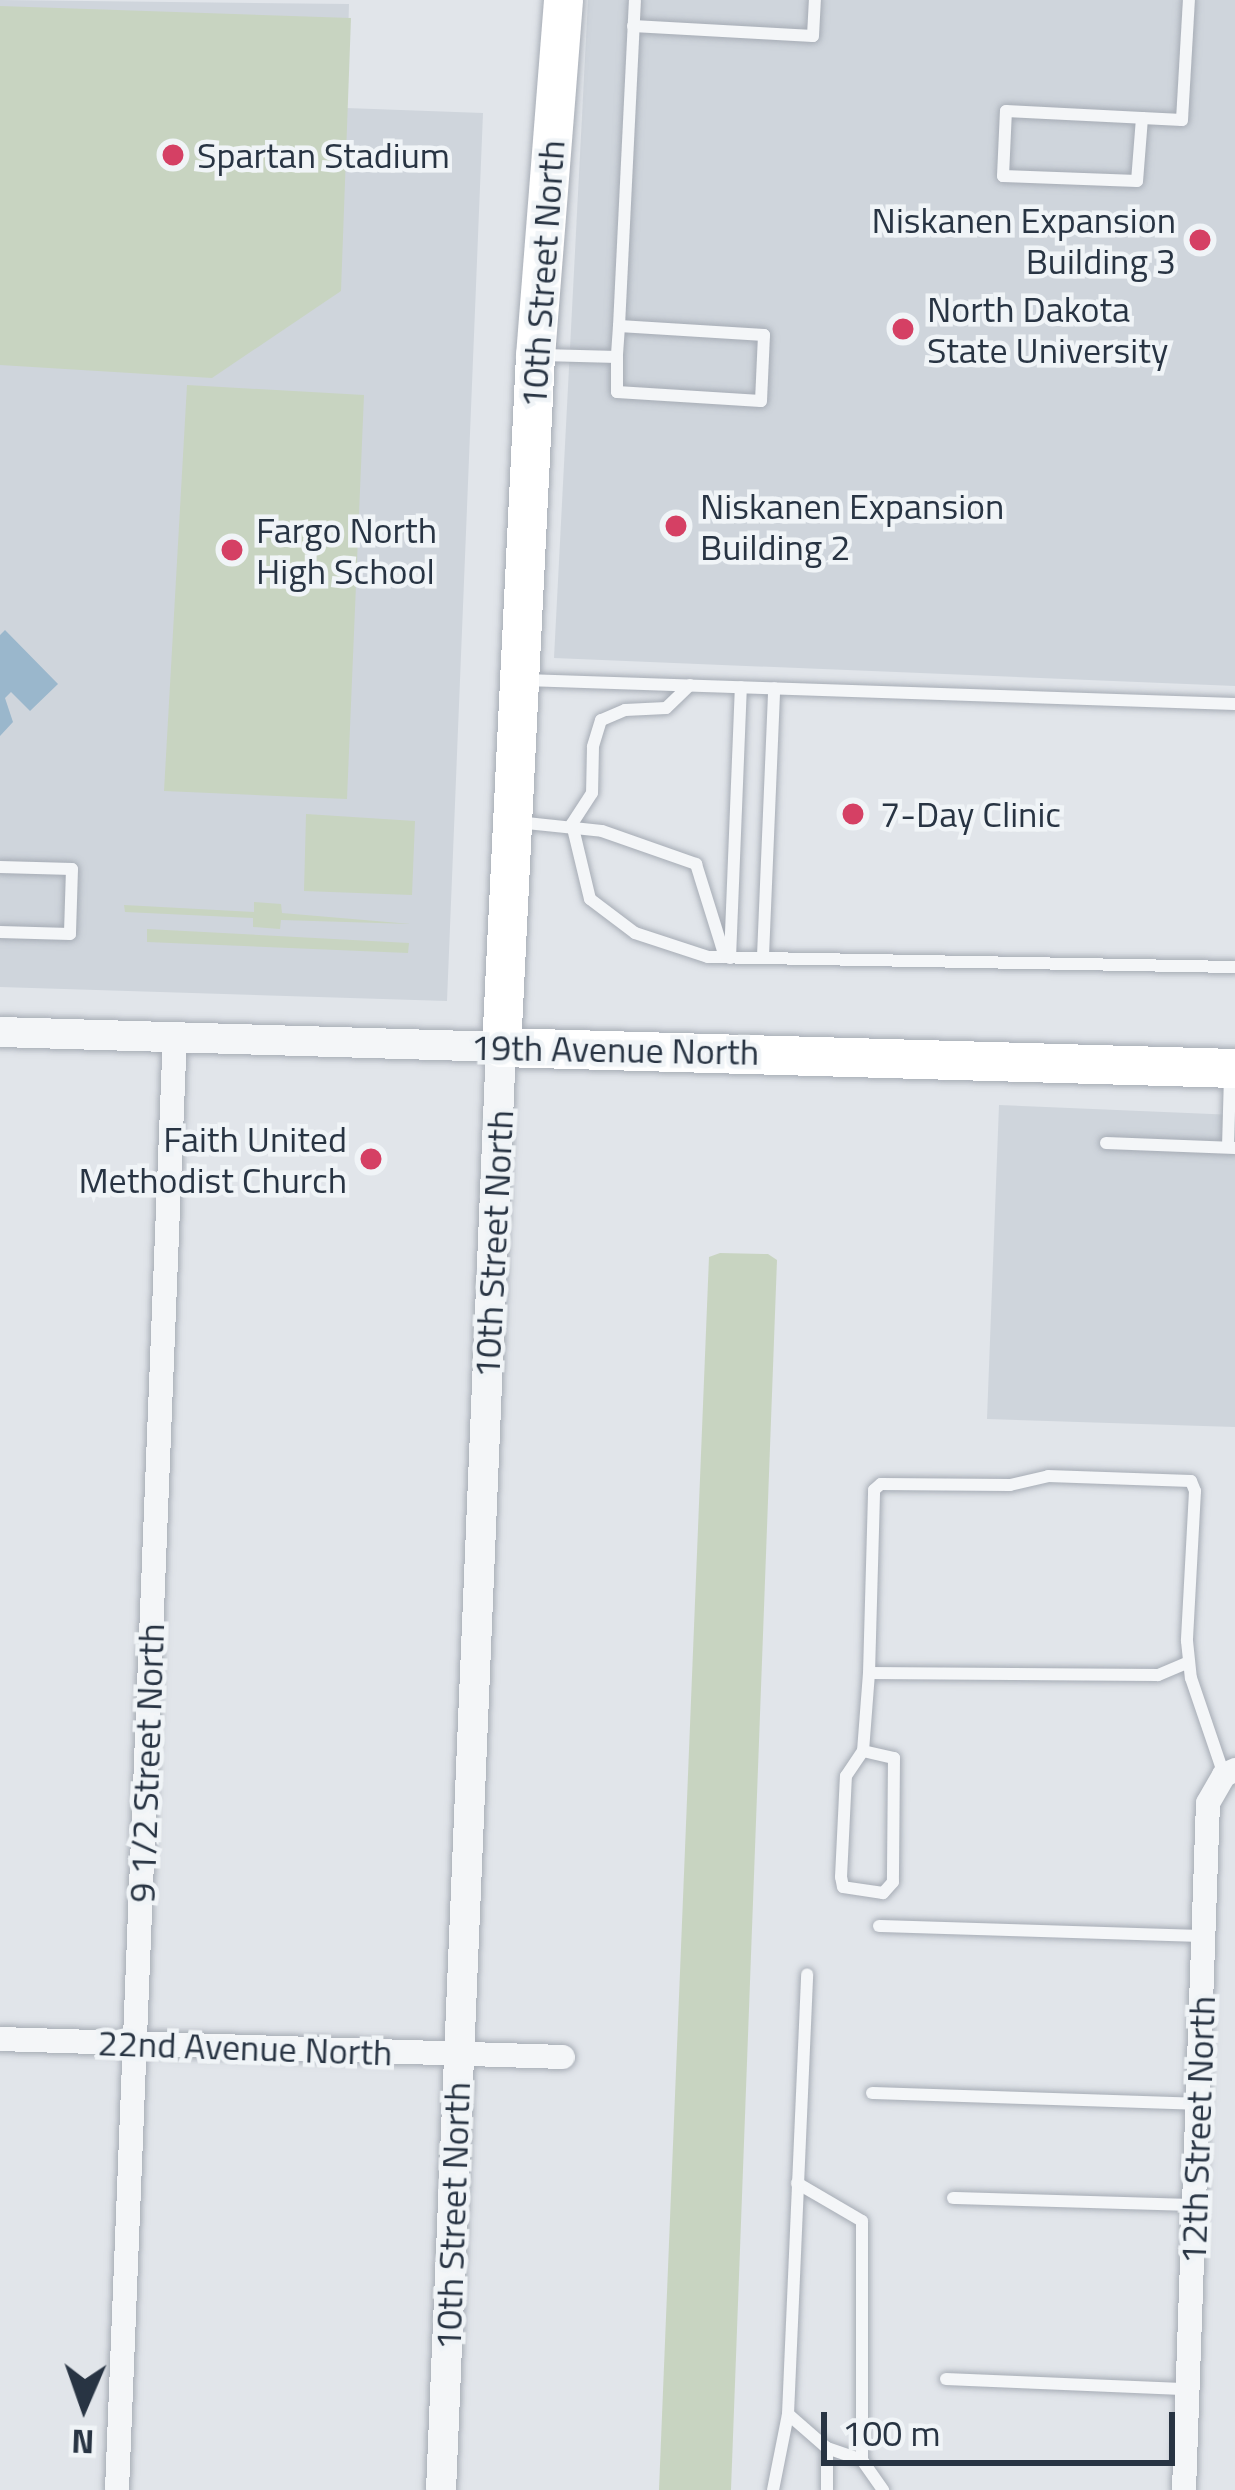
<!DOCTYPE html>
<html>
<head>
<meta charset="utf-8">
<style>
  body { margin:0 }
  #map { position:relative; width:1235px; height:2490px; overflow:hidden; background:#e1e5ea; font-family:"Titillium Web",sans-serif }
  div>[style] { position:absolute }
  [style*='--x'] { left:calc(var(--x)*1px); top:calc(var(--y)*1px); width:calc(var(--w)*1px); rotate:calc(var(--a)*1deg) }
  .built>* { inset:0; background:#cfd5dc }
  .green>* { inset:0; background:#c8d4c1 }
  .water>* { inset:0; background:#9ab7cc }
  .roads { filter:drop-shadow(0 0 3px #a6acb5) drop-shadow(0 0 3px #a6acb5) }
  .service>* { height:12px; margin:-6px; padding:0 6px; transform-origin:6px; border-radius:6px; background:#f4f6f8 }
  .minor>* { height:24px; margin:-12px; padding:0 12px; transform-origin:12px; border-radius:12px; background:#f4f6f8 }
  .tertiary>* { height:30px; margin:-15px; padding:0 15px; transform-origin:15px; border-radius:15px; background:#f4f6f8 }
  .primary>* { height:39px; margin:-19.5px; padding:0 19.5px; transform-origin:19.5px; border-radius:19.5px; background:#fff }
  .dots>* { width:33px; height:33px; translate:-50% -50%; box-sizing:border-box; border:6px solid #f0f4f7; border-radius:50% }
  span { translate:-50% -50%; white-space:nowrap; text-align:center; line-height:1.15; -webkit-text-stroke:9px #f0f4f7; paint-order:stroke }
  .poi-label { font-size:36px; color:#283443 }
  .left { translate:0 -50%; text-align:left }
  .right { translate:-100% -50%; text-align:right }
  .street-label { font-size:36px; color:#283443 }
  .north { position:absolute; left:24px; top:2346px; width:120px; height:120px; -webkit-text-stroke:9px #f0f4f7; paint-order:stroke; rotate:182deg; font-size:33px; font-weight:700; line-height:48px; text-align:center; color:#283443 }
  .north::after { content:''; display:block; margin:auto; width:42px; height:54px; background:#283443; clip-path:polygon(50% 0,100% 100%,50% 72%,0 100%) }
  .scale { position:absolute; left:821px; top:2412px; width:354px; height:54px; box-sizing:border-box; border:6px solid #283443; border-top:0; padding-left:15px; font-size:36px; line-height:42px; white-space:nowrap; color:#283443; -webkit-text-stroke:9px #f0f4f7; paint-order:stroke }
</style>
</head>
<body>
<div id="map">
  <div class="built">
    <i style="clip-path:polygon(0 0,349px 4px,346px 108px,483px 113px,447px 1001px,0 987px)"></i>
    <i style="clip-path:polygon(588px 0,1235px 0,1235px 686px,554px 658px)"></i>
    <i style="clip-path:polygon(999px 1105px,1235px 1115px,1235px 1427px,987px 1419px)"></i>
  </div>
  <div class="green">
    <i style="clip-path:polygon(0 6px,351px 18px,341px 291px,212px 378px,0 365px)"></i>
    <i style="clip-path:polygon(187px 385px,364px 395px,347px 799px,164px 791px)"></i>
    <i style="clip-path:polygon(306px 814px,415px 821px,412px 895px,304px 891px)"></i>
    <i style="clip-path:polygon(254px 902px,281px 904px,282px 913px,411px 924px,281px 920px,280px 929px,253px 927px,253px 918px,125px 912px,124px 905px,254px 912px)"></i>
    <i style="clip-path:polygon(147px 929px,409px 943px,408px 953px,147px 942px)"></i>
    <i style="clip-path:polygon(720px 1253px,768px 1254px,777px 1260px,731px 2490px,659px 2490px,709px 1257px)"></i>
  </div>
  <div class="water">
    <i style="clip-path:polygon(5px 630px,58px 684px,30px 711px,11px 692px,5px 698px,13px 722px,0 736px,0 635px)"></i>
  </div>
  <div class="roads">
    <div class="service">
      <i style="--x:633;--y:26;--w:180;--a:3.2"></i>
      <i style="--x:813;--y:36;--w:36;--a:-87"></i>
      <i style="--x:1142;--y:118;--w:63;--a:94.5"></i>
      <i style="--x:1137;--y:181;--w:134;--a:-177.9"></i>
      <i style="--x:1003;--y:176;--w:65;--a:-87.4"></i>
      <i style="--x:1006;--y:111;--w:136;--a:2.9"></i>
      <i style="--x:1142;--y:118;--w:40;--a:2.9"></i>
      <i style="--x:1182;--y:120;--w:120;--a:-86.7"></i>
      <i style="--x:619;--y:326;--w:326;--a:-87.2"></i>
      <i style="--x:542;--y:355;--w:75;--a:1.5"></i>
      <i style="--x:617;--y:357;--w:35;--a:90"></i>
      <i style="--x:617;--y:392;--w:144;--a:3.6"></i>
      <i style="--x:761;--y:401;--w:66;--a:-87.4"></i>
      <i style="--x:764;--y:335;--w:145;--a:-176.4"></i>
      <i style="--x:619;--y:326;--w:31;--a:94"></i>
      <i style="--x:525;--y:680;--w:710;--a:1.94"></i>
      <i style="--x:690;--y:685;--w:33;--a:136"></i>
      <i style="--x:666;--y:708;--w:41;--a:177.2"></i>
      <i style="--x:625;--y:710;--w:26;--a:157"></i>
      <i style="--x:601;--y:720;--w:28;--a:107"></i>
      <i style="--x:593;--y:747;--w:46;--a:91.2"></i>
      <i style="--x:592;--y:793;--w:37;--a:123"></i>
      <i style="--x:572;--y:824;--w:77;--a:76.5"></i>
      <i style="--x:590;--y:899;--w:56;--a:37.1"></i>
      <i style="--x:635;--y:933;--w:77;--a:18.2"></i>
      <i style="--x:708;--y:957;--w:527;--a:1.09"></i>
      <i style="--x:517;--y:822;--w:85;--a:6"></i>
      <i style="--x:602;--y:831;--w:100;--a:19.3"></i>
      <i style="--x:696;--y:864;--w:97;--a:72.7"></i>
      <i style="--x:0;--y:867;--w:72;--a:1.6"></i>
      <i style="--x:72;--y:869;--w:65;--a:91.8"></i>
      <i style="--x:70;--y:934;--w:70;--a:-178.4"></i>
      <i style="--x:763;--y:956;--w:268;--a:-87.6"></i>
      <i style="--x:730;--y:958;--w:271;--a:-87.7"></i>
      <i style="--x:1106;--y:1143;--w:129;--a:2.2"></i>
      <i style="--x:1228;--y:1147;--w:71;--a:-88.4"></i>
      <i style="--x:1189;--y:1662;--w:34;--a:157"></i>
      <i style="--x:1158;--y:1675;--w:289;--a:-179.6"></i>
      <i style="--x:869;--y:1673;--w:183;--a:-88.4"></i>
      <i style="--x:874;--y:1490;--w:9;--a:-41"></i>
      <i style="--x:881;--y:1484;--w:129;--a:0.4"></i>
      <i style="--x:1010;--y:1485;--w:39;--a:-13"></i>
      <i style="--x:1048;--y:1476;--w:143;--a:2"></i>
      <i style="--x:1191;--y:1481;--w:11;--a:68"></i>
      <i style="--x:1195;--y:1491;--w:150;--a:93.1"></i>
      <i style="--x:1187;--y:1641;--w:37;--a:84"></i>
      <i style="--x:1191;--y:1678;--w:102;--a:71.2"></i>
      <i style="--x:863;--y:1751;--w:32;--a:13"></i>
      <i style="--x:894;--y:1758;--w:124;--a:90.5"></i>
      <i style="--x:893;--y:1882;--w:15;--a:132"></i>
      <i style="--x:883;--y:1893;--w:40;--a:-171.5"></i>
      <i style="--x:843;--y:1887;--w:10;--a:-101"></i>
      <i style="--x:841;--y:1877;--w:101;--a:-87.2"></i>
      <i style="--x:846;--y:1776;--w:30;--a:-56"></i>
      <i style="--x:863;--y:1751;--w:78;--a:-85.6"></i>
      <i style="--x:879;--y:1926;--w:324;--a:1.8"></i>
      <i style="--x:872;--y:2093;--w:325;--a:1.9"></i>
      <i style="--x:797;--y:2183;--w:75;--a:30.3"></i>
      <i style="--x:862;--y:2221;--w:239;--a:90"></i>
      <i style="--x:862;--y:2460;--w:37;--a:55"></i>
      <i style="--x:953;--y:2198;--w:241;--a:1.7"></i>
      <i style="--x:946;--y:2379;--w:242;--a:2.4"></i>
      <i style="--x:788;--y:2414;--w:52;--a:41.1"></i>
      <i style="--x:827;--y:2448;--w:37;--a:19"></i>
      <i style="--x:773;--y:2490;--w:77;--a:-78.8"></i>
      <i style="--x:788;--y:2414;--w:440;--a:-87.5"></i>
      <i style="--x:827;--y:2490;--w:42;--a:-90"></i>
    </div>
    <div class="minor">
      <i style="--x:0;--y:2039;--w:563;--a:1.83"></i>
      <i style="--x:117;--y:2490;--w:1455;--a:-87.72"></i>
      <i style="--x:1184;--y:2490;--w:687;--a:-88"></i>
      <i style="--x:1208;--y:1803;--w:32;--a:-60"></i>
      <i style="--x:1224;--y:1775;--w:12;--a:-24"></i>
    </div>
    <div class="tertiary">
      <i style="--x:0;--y:1032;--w:501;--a:1.71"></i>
      <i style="--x:501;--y:1047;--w:1444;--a:92.38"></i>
    </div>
    <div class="primary">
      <i style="--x:563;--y:0;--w:356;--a:94.5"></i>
      <i style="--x:535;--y:355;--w:693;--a:92.81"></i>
      <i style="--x:501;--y:1047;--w:734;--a:1.64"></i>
    </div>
  </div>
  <div class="dots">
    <i style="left:173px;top:155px;background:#d54064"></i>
    <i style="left:1200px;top:240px;background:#d54064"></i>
    <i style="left:903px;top:329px;background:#d54064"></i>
    <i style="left:676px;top:526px;background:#d54064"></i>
    <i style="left:232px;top:550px;background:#d54064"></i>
    <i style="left:853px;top:814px;background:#d54064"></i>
    <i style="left:371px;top:1159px;background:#d54064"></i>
  </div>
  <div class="poi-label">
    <span class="left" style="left:197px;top:155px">Spartan Stadium</span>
    <span class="right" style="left:1176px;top:240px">Niskanen Expansion<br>Building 3</span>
    <span class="left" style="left:927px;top:329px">North Dakota<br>State University</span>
    <span class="left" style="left:700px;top:526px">Niskanen Expansion<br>Building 2</span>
    <span class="left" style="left:256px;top:550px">Fargo North<br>High School</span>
    <span class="left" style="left:880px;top:814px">7-Day Clinic</span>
    <span class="right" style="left:347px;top:1159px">Faith United<br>Methodist Church</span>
  </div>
  <div class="street-label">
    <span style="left:542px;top:274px;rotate:-86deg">10th Street North</span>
    <span style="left:615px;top:1049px;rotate:1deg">19th Avenue North</span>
    <span style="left:493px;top:1244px;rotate:-87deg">10th Street North</span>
    <span style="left:146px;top:1763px;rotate:-88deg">9 1/2 Street North</span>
    <span style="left:245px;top:2047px;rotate:2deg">22nd Avenue North</span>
    <span style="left:1197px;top:2130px;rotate:-88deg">12th Street North</span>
    <span style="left:452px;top:2216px;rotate:-88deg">10th Street North</span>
  </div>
  <div class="north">N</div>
  <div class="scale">100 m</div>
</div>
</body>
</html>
